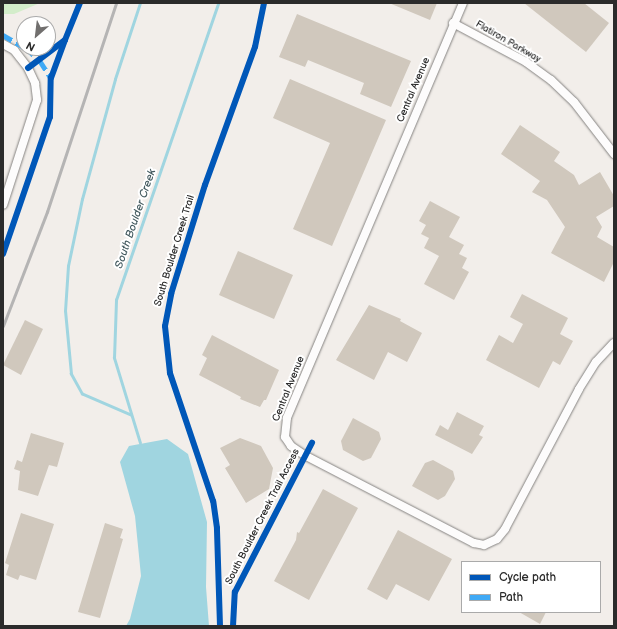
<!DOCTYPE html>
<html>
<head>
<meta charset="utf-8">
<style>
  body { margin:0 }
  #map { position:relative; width:617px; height:629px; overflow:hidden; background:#f2eeea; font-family:"Balsamiq Sans",sans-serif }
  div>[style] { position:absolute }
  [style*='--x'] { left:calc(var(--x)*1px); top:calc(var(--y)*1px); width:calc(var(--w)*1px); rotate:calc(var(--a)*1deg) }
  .green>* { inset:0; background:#d3edca }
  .water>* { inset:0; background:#a0d5e0 }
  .stream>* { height:2.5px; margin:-1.25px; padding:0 1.25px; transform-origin:1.25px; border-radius:1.25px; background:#a0d5e0 }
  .building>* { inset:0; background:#d0c8bd }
  .roads { filter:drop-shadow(0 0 1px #858381) drop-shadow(0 0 1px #858381) }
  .minor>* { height:8px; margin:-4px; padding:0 4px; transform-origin:4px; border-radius:4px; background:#fdfcfc }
  .rail>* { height:2.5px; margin:-1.25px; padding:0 1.25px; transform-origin:1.25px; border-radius:1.25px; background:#b5b4b4 }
  .quiet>* { height:5px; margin-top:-2.5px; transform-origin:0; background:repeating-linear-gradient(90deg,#3fa9f5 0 10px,transparent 0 15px) }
  .cycleway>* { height:6px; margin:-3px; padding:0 3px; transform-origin:3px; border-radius:3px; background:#0057b8 }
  span { translate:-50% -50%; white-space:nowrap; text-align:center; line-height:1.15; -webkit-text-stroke:4px #fff; paint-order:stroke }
  .street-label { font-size:10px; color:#2b2b2b }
  .water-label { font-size:11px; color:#445b60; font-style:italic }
  .frame { position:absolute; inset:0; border:4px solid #2b2b2b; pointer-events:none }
  .legend { position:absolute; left:461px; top:561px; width:140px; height:52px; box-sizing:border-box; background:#fff; border:1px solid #aaa; margin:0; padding:5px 7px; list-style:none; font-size:12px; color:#2b2b2b }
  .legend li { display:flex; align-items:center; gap:8px; height:20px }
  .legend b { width:20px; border:1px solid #aaa }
  .north { position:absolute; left:16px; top:16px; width:40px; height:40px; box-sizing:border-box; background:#fff; border:1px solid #aaa; border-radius:50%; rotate:208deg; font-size:11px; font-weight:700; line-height:16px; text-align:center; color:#2b2b2b }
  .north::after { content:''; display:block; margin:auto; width:14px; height:18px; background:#716f6e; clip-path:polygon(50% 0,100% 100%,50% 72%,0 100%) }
</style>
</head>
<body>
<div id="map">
  <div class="green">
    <i style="clip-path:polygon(3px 3px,40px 3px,14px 14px,3px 14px)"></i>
  </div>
  <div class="water">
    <i style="clip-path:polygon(167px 439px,188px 454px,207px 522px,206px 587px,209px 626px,126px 626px,130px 619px,141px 576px,135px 516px,120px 462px,129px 446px)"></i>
  </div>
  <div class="stream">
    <i style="--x:131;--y:415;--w:53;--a:-156.8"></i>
    <i style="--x:82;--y:394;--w:23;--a:-119"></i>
    <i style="--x:71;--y:374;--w:63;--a:-95.4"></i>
    <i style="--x:65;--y:311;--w:45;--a:-86.2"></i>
    <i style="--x:68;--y:266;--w:68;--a:-78.2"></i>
    <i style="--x:82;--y:199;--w:124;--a:-74.6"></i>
    <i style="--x:115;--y:79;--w:80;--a:-71.8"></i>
    <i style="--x:140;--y:443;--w:89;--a:-107"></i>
    <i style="--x:114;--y:358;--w:58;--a:-88"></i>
    <i style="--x:116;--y:300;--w:314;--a:-71"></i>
  </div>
  <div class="building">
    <i style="clip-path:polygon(389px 3px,437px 3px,430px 20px)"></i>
    <i style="clip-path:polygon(524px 3px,584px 3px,609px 23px,586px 52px)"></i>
    <i style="clip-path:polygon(297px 14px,411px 61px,391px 107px,360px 94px,364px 83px,308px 60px,305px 67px,279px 57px)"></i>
    <i style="clip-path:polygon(290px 79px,386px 120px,332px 246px,293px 229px,330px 143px,273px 118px)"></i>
    <i style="clip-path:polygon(520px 125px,560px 152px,554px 161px,574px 175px,579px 185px,600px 172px,614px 196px,614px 206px,596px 217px,602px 227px,597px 237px,614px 247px,614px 262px,604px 282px,551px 253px,565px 227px,547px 200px,532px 192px,540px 181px,501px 154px)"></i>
    <i style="clip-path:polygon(430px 201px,460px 217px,449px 237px,464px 245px,459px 254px,467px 258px,462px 268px,469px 272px,454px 300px,424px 284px,439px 256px,424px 248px,429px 238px,421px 234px,426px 225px,419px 221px)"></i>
    <i style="clip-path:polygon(238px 251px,293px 275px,274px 319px,219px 295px)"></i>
    <i style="clip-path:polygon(522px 294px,568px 318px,560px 334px,573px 341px,560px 365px,553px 361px,539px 388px,486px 360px,499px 335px,513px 343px,523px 324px,510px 317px)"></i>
    <i style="clip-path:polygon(369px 305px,401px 319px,400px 321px,422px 333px,407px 362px,388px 352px,374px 380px,336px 360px)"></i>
    <i style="clip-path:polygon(25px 320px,43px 329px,21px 375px,3px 365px)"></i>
    <i style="clip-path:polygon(212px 335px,279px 370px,266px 400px,264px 400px,260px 407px,240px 399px,241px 397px,199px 375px,207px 358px,202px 355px)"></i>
    <i style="clip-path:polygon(457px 412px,484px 426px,479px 435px,483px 437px,472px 454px,435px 435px,440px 425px,448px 430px)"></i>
    <i style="clip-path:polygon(353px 418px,379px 432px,381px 439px,371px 458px,363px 461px,343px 450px,341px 441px)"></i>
    <i style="clip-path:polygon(31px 433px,64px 443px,57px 467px,49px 465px,38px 496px,18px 490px,20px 471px,14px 469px,17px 460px,22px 462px)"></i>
    <i style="clip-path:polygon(240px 438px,261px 446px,273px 468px,269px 489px,246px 503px,225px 468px,230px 465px,220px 448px)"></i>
    <i style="clip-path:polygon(433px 460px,453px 471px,455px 479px,445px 496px,438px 500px,412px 486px,425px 463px)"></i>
    <i style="clip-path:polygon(323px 489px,358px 508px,309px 600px,274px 581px,296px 540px,297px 532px,299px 533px)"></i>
    <i style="clip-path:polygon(21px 513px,54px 524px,36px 580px,20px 575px,18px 580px,6px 575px,9px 565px,5px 563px)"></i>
    <i style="clip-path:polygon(105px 523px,123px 529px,120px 538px,123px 539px,100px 618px,78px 612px)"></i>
    <i style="clip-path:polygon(398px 530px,452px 559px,429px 601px,396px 584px,387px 600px,367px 589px)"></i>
    <i style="clip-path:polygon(519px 612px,546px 612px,540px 624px)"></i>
  </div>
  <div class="roads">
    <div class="minor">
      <i style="--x:463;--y:3;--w:451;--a:113"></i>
      <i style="--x:287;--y:418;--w:19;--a:96"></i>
      <i style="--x:285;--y:437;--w:11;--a:56"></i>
      <i style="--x:291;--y:446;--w:18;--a:34"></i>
      <i style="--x:306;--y:456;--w:189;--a:27.4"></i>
      <i style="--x:474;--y:543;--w:10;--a:11"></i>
      <i style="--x:484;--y:545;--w:14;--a:-25"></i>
      <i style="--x:497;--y:539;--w:13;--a:-51"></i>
      <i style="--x:505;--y:529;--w:158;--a:-62.1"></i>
      <i style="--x:579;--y:389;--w:32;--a:-58"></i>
      <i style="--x:596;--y:362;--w:26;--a:-47"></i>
      <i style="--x:453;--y:23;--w:83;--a:28.1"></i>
      <i style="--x:526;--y:62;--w:31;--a:36"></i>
      <i style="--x:551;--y:80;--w:32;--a:44"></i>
      <i style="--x:574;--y:102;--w:66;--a:52.4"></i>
      <i style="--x:3;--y:44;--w:13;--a:29"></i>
      <i style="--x:14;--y:50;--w:23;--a:52"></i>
      <i style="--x:28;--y:68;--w:17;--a:65"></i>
      <i style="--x:35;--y:83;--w:17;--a:83"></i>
      <i style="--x:37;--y:100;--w:110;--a:107.9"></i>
    </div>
  </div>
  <div class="rail">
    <i style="--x:3;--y:326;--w:122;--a:-68.9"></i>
    <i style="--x:47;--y:212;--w:220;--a:-71.7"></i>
  </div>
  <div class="quiet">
    <i style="--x:3;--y:35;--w:24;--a:30"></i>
    <i style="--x:26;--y:48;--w:19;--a:43"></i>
    <i style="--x:40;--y:61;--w:20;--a:57"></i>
  </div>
  <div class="cycleway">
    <i style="--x:28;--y:68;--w:46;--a:-37.1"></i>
    <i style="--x:65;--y:40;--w:40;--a:-68"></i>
    <i style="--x:3;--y:254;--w:145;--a:-71.1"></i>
    <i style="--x:50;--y:117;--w:39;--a:-89"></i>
    <i style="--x:51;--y:78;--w:40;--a:-69.8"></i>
    <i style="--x:220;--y:626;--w:98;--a:-91.8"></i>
    <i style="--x:217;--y:528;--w:27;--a:-98"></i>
    <i style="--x:213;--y:501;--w:135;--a:-108.6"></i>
    <i style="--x:170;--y:373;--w:47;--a:-96.1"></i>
    <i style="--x:165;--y:326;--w:33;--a:-79"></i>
    <i style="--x:171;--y:294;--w:114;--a:-72.7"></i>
    <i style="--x:205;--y:185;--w:147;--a:-70.1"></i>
    <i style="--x:255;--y:47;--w:45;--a:-78.4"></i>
    <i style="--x:233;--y:626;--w:34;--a:-87"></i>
    <i style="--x:235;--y:592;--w:168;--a:-62.7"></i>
  </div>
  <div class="street-label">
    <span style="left:508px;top:42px;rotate:30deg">Flatiron Parkway</span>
    <span style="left:414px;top:90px;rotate:-67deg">Central Avenue</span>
    <span style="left:175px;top:251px;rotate:-73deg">South Boulder Creek Trail</span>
    <span style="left:289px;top:389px;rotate:-68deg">Central Avenue</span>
    <span style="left:263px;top:517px;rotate:-63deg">South Boulder Creek Trail Access</span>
  </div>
  <div class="water-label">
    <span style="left:136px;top:219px;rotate:-71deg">South Boulder Creek</span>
  </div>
  <div class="frame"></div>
  <ul class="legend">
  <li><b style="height:5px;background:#0057b8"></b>Cycle path</li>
  <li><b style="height:5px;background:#3fa9f5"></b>Path</li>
  </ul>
  <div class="north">N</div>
</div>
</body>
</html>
